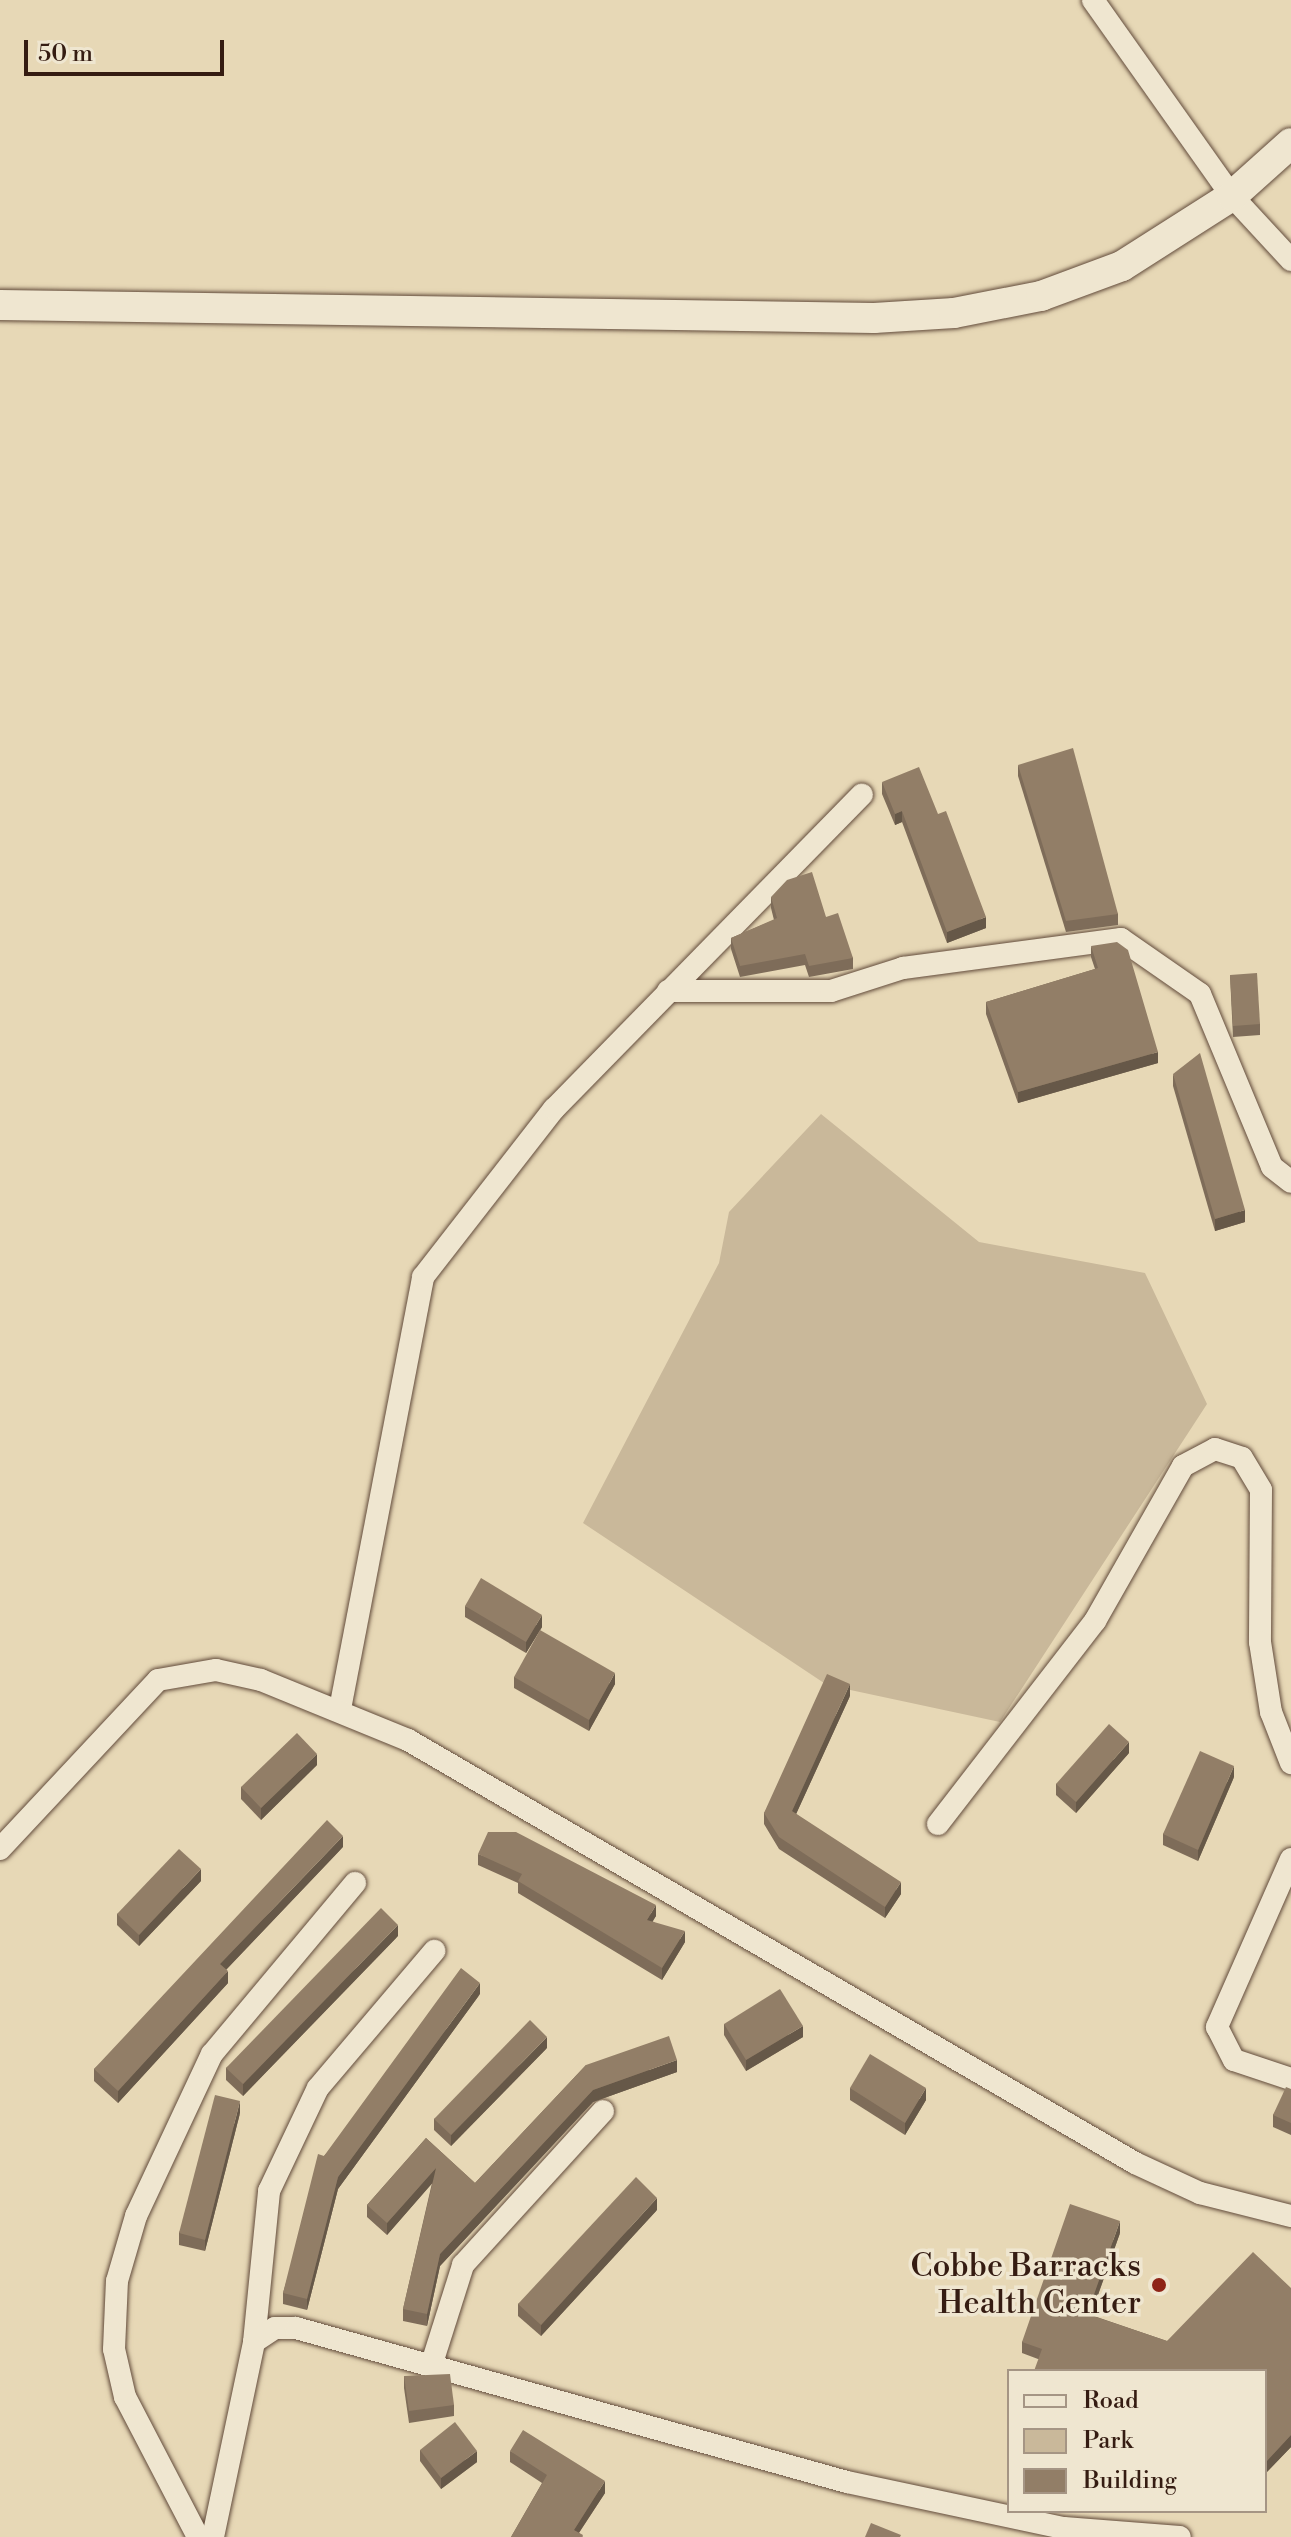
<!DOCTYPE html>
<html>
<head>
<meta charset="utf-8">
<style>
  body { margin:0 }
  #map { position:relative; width:1291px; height:2537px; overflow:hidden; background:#e7d8b6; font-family:"Libre Bodoni",serif }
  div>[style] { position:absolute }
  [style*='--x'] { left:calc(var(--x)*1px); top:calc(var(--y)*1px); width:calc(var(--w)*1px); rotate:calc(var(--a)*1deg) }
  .green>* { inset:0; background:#c9b89a }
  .roads { filter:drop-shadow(0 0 2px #624b3b) drop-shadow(0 0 2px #624b3b) }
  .minor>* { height:22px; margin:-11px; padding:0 11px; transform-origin:11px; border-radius:11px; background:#efe6d0 }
  .secondary>* { height:30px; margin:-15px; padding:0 15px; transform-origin:15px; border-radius:15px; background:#efe6d0 }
  .wall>* { inset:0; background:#7e6c59 }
  .shaded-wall>* { inset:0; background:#665848 }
  .building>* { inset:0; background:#927e67 }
  .dots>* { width:22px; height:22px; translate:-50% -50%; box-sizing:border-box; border:4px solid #efe6d0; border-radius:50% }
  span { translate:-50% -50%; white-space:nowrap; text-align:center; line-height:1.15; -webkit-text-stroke:7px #efe6d0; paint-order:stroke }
  .poi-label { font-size:32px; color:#351c12 }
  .right { translate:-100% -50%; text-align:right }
  .legend { position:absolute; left:1007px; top:2369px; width:260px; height:144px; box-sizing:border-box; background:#efe6d0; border:2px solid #a59584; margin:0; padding:10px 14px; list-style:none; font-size:24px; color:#351c12 }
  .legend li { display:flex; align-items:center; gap:16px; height:40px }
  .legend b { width:40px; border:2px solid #a59584 }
  .scale { position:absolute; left:24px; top:40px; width:200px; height:36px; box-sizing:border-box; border:4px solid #351c12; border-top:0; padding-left:10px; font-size:24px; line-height:28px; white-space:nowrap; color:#351c12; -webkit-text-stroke:6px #efe6d0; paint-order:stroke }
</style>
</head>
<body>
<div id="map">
  <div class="green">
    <i style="clip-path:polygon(821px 1114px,979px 1242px,1145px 1273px,1207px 1404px,1000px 1722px,827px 1685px,583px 1523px,719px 1263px,729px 1212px)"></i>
  </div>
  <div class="roads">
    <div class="minor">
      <i style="--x:1093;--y:0;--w:240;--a:54.7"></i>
      <i style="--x:1232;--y:196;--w:87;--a:47.3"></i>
      <i style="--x:668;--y:991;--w:163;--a:0"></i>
      <i style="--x:831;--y:991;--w:76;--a:-17.7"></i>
      <i style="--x:903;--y:968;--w:220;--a:-7.6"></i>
      <i style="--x:1121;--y:939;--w:96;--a:34.8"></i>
      <i style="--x:1200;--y:994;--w:187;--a:67.4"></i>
      <i style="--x:1272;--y:1167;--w:24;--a:38"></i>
      <i style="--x:340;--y:1709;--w:440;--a:-79.1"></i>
      <i style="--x:423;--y:1277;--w:213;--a:-52.1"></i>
      <i style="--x:554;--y:1109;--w:440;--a:-45.6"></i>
      <i style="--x:938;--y:1824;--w:257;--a:-52.3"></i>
      <i style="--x:1095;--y:1621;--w:178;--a:-60.4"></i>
      <i style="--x:1183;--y:1466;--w:36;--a:-28"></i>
      <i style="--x:1215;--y:1449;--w:28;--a:18"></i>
      <i style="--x:1242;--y:1458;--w:37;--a:59"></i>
      <i style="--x:1261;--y:1490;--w:152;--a:90.4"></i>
      <i style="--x:1260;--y:1642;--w:71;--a:81.1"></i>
      <i style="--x:1271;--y:1712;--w:55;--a:68.6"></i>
      <i style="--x:0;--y:1849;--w:231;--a:-46.9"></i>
      <i style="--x:158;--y:1680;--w:59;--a:-9.8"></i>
      <i style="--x:216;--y:1670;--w:46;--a:12.5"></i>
      <i style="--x:261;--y:1680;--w:159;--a:22.2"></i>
      <i style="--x:408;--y:1740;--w:841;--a:30.19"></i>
      <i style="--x:1135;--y:2163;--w:72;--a:24.8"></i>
      <i style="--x:1200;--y:2193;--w:94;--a:14.2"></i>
      <i style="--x:1291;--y:1859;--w:184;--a:113.8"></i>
      <i style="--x:1217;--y:2027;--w:37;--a:63"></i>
      <i style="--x:1234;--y:2060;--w:60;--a:18.4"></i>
      <i style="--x:254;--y:2342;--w:152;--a:-84.3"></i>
      <i style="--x:269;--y:2191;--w:114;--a:-64.6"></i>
      <i style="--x:318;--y:2088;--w:180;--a:-49.7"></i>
      <i style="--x:432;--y:2363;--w:103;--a:-72.4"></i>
      <i style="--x:463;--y:2265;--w:208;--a:-47.7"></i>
      <i style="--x:198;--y:2537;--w:158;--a:-117.5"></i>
      <i style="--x:125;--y:2397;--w:49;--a:-102.9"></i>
      <i style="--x:114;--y:2349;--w:68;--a:-87.5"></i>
      <i style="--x:117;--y:2281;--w:68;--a:-73.7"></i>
      <i style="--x:136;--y:2216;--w:179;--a:-64.9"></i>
      <i style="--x:212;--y:2054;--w:223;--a:-50.1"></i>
      <i style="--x:213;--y:2537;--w:199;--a:-78.1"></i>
      <i style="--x:254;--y:2342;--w:25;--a:-34"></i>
      <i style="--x:275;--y:2328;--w:21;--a:0"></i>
      <i style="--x:296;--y:2328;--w:572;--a:15.62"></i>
      <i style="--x:847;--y:2482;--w:222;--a:12"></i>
      <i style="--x:1064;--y:2528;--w:116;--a:4.4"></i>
    </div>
    <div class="secondary">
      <i style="--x:0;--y:305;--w:874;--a:0.85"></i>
      <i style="--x:874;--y:318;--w:80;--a:-3.6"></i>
      <i style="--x:954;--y:313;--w:89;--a:-11.1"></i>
      <i style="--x:1041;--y:296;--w:86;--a:-20.3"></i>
      <i style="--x:1122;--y:266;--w:130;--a:-32.5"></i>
      <i style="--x:1232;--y:196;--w:79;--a:-41.9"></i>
    </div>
  </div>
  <div class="wall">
    <i style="clip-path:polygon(1018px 765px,1118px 914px,1118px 925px,1066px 932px,1018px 776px)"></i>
    <i style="clip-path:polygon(882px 782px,986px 928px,947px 943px,902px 822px,895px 825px,882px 794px)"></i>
    <i style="clip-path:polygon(771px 897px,826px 917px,853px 958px,853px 969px,809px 977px,805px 965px,740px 977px,731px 949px,731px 938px,774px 920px,771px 908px)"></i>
    <i style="clip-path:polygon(1091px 946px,1158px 1063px,1018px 1103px,986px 1014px,986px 1002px,1095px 969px,1091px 957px)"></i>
    <i style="clip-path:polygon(1230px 975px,1260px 1024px,1260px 1035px,1233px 1037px)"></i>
    <i style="clip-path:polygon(1173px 1074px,1245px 1222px,1215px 1231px,1173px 1086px)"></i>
    <i style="clip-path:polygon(465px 1606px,542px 1627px,526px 1653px,465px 1617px)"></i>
    <i style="clip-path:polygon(514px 1677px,615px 1684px,589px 1731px,514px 1688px)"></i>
    <i style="clip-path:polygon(850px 1696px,796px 1814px,901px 1894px,885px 1918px,779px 1849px,764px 1824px,764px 1813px)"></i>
    <i style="clip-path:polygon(1129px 1753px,1076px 1813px,1056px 1795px,1056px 1784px)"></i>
    <i style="clip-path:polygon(317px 1765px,261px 1820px,241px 1799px,241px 1787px)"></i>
    <i style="clip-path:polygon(1234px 1777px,1198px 1861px,1163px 1845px,1163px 1834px)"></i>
    <i style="clip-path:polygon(343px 1847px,226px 1970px,228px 1983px,118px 2103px,94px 2081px,94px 2069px)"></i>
    <i style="clip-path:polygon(478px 1854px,656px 1916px,652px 1921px,685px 1942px,662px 1980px,518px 1893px,518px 1883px,478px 1865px)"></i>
    <i style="clip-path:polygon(201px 1881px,139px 1946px,117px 1925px,117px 1914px)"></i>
    <i style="clip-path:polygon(398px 1936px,243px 2096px,226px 2080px,226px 2068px)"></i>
    <i style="clip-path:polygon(480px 1994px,338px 2189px,307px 2310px,283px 2304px,283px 2293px,324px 2156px)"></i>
    <i style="clip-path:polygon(724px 2024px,803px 2037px,746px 2071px,724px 2035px)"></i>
    <i style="clip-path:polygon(547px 2048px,451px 2146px,434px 2130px,434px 2119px)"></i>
    <i style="clip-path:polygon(586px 2065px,677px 2072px,593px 2102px,440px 2266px,427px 2326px,403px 2321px,403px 2309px,432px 2183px,387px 2235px,367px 2217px,367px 2205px,426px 2138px,475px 2183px)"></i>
    <i style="clip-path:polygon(850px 2088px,926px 2100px,905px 2135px,850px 2100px)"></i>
    <i style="clip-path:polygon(1291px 2089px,1291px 2135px,1273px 2127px,1273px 2115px)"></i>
    <i style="clip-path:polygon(240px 2113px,205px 2251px,179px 2245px,179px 2233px)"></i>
    <i style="clip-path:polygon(657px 2210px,541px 2336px,518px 2316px,518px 2304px)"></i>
    <i style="clip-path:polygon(1120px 2233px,1091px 2315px,1167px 2341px,1291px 2288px,1291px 2447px,1265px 2474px,1265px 2371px,1038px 2359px,1022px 2353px,1022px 2342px)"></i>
    <i style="clip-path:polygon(404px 2376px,454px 2405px,454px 2416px,409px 2423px,404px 2388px)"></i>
    <i style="clip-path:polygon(420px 2450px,477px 2462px,441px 2489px,420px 2461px)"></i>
    <i style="clip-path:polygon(510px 2451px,605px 2493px,579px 2533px,583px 2537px,511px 2537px,542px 2483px,510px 2462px)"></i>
  </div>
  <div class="shaded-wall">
    <i style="clip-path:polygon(902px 811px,902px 822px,895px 825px,895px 814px)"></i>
    <i style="clip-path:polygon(986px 917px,986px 928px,947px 943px,947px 932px)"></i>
    <i style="clip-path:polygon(1158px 1052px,1158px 1063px,1018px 1103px,1018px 1092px)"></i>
    <i style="clip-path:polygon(1245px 1210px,1245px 1222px,1215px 1231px,1215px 1219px)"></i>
    <i style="clip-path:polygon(542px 1615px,542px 1627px,526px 1653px,526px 1642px)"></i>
    <i style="clip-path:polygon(615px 1673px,615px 1684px,589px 1731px,589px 1720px)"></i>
    <i style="clip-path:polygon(850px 1684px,850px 1696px,792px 1823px,792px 1811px)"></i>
    <i style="clip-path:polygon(1129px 1742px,1129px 1753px,1076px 1813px,1076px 1802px)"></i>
    <i style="clip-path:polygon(317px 1754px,317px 1765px,261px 1820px,261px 1808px)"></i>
    <i style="clip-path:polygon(1234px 1766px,1234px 1777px,1198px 1861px,1198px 1850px)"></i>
    <i style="clip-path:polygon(343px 1836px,343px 1847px,220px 1976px,220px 1964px)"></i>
    <i style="clip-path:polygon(201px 1869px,201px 1881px,139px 1946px,139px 1935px)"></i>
    <i style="clip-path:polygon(901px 1882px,901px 1894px,885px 1918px,885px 1907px)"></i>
    <i style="clip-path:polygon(656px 1905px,656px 1916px,647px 1931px,647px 1920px)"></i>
    <i style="clip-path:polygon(398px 1925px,398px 1936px,243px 2096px,243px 2084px)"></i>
    <i style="clip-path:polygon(685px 1931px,685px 1942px,662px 1980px,662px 1968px)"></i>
    <i style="clip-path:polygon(228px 1971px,228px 1983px,118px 2103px,118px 2091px)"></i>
    <i style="clip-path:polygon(480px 1983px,480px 1994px,338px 2189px,307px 2310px,307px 2299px,338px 2177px)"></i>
    <i style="clip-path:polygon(803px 2026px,803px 2037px,746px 2071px,746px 2060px)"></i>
    <i style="clip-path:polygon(547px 2037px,547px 2048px,451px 2146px,451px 2135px)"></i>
    <i style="clip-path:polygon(677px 2060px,677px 2072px,593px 2102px,440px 2266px,427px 2326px,427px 2314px,440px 2254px,593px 2090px)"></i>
    <i style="clip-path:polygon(926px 2088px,926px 2100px,905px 2135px,905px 2123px)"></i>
    <i style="clip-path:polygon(240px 2101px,240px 2113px,205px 2251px,205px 2240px)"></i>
    <i style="clip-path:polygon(436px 2168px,436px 2179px,387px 2235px,387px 2223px)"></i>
    <i style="clip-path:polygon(657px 2198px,657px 2210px,541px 2336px,541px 2325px)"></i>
    <i style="clip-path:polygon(1120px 2221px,1120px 2233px,1087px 2325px,1087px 2314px)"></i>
    <i style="clip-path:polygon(1291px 2435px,1291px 2447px,1265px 2474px,1265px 2463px)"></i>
    <i style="clip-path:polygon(477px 2451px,477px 2462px,441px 2489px,441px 2478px)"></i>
    <i style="clip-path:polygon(605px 2481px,605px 2493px,576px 2537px,574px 2530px)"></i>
  </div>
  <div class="building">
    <i style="clip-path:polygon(1073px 748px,1118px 914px,1066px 921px,1018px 765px)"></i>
    <i style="clip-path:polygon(919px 767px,938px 814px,946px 811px,986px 917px,947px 932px,902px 811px,895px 814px,882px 782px)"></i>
    <i style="clip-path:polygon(812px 872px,826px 917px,838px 913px,853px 958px,809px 966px,805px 954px,740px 966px,731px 938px,777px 918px,771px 897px,787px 880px)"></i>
    <i style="clip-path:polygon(1117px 942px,1128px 950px,1158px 1052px,1018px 1092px,986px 1002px,1098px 968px,1091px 946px)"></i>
    <i style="clip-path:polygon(1257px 973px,1260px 1024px,1233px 1026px,1230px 975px)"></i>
    <i style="clip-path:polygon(1200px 1053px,1245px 1210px,1215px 1219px,1173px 1074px)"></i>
    <i style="clip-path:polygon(481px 1578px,542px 1615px,526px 1642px,465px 1606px)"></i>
    <i style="clip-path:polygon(540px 1630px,615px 1673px,589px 1720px,514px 1677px)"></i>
    <i style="clip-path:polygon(827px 1674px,850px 1684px,792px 1811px,901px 1882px,885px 1907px,779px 1837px,764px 1813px)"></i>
    <i style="clip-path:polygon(1109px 1724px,1129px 1742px,1076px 1802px,1056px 1784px)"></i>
    <i style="clip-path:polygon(297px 1733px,317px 1754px,261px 1808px,241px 1787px)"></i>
    <i style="clip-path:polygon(1200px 1751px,1234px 1766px,1198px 1850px,1163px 1834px)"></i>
    <i style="clip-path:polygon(327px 1820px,343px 1836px,220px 1964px,228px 1971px,118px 2091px,94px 2069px)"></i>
    <i style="clip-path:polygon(488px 1832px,516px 1832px,656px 1905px,647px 1920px,685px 1931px,662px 1968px,518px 1881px,522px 1874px,478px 1854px)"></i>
    <i style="clip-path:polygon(179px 1849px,201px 1869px,139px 1935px,117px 1914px)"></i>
    <i style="clip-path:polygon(381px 1908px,398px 1925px,243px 2084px,226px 2068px)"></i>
    <i style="clip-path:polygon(461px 1968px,480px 1983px,338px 2177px,307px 2299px,283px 2293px,318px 2154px,324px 2156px)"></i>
    <i style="clip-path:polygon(780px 1989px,803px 2026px,746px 2060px,724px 2024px)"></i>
    <i style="clip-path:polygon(530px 2020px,547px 2037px,451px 2135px,434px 2119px)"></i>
    <i style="clip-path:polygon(669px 2036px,677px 2060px,593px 2090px,440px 2254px,427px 2314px,403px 2309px,436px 2168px,387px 2223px,367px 2205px,426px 2138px,475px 2183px,586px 2065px)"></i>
    <i style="clip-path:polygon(870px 2054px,926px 2088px,905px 2123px,850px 2088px)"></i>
    <i style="clip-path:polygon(1286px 2087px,1291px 2089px,1291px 2123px,1273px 2115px)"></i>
    <i style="clip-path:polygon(215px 2095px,240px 2101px,205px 2240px,179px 2233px)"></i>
    <i style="clip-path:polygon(636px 2177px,657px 2198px,541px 2325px,518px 2304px)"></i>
    <i style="clip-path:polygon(1070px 2204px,1120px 2221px,1087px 2314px,1167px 2341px,1253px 2252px,1291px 2288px,1291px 2435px,1265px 2463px,1265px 2371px,1034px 2371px,1042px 2349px,1022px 2342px)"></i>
    <i style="clip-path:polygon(450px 2374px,454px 2405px,409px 2411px,404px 2376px)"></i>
    <i style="clip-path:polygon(455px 2422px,477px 2451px,441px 2478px,420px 2450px)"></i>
    <i style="clip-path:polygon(523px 2430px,605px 2481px,574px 2530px,583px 2535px,582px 2537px,511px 2537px,547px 2475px,510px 2451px)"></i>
    <i style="clip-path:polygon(871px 2523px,901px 2535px,900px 2537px,865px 2537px)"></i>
  </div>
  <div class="dots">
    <i style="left:1159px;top:2285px;background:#8f2418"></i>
  </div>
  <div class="poi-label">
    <span class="right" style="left:1141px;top:2285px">Cobbe Barracks<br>Health Center</span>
  </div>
  <ul class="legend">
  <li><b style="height:10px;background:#efe6d0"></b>Road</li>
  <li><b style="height:22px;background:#c9b89a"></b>Park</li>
  <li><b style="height:22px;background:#927e67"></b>Building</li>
  </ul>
  <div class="scale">50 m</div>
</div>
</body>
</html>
